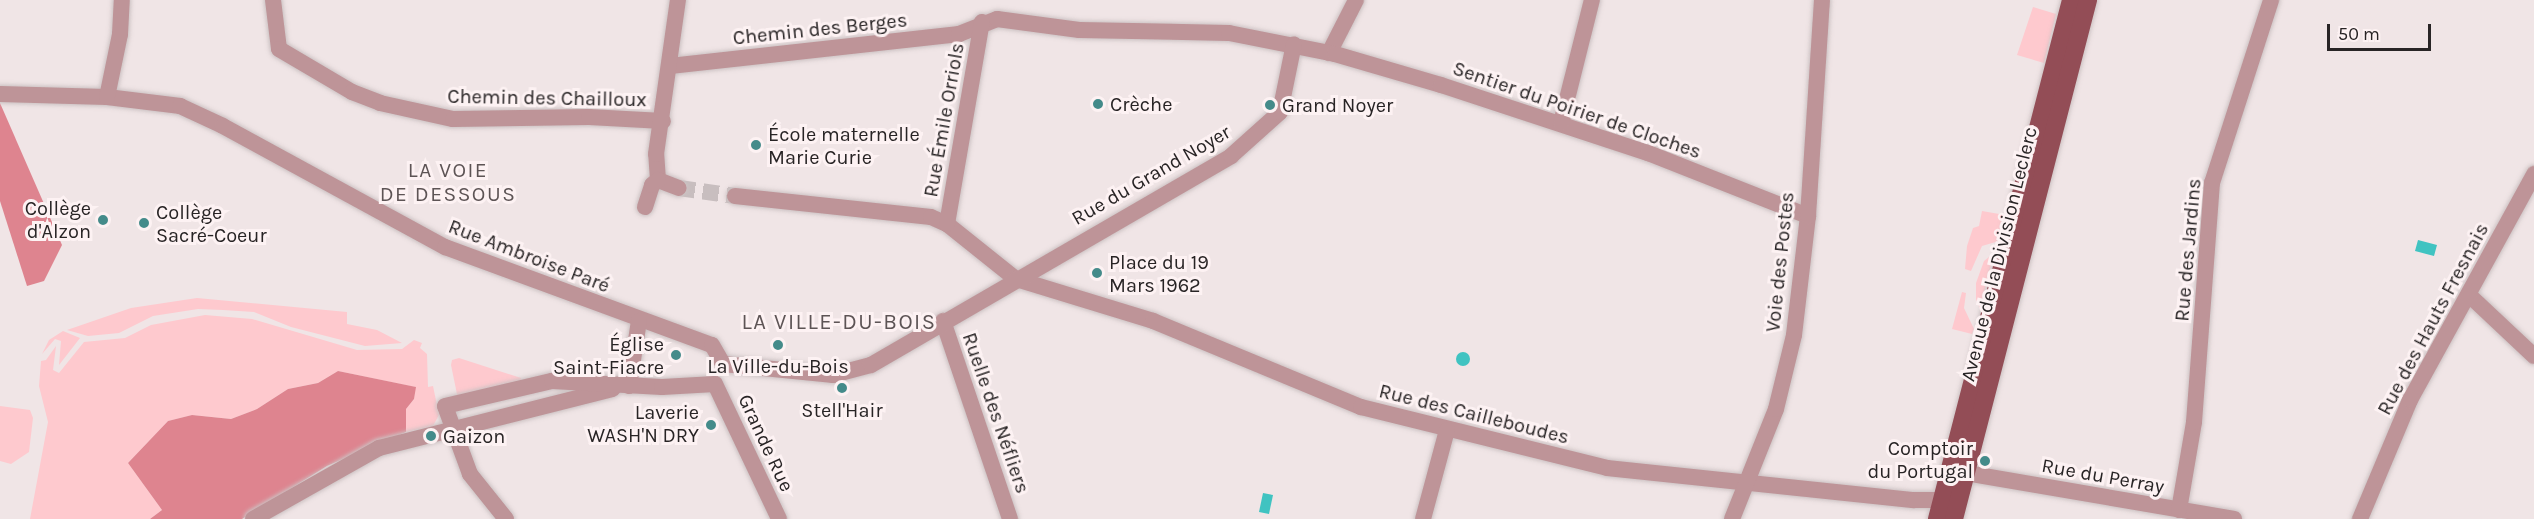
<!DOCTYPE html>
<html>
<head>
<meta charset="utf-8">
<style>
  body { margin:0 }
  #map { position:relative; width:2534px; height:519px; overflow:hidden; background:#f0e5e6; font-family:Karla,sans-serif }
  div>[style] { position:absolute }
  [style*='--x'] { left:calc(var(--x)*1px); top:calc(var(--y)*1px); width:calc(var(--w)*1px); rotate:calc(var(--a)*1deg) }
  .green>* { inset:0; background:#fec9ce }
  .forest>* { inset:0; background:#de848f }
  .water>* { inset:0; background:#40c3c1 }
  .round { border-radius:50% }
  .minor-tunnel>* { height:16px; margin-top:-8px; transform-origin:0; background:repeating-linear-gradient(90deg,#c8bebf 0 16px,transparent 0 24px) }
  .roads { filter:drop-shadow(0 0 2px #ccc2c3) drop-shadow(0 0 2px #ccc2c3) }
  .minor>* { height:16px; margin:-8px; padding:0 8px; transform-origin:8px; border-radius:8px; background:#be9498 }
  .major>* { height:18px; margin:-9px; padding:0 9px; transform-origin:9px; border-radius:9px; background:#934d56 }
  .dots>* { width:16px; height:16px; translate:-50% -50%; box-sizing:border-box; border:3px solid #fdf2f3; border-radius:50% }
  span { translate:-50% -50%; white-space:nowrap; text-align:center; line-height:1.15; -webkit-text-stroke:6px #fdf2f3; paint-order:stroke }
  .street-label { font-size:20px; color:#282425 }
  .poi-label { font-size:20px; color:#282425 }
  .left { translate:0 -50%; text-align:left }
  .right { translate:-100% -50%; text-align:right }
  .neighbourhood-label { font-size:21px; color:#5d5455; letter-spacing:1.5px }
  .quarter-label { font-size:22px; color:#5d5455; letter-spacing:1.5px }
  .scale { position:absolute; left:2327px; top:24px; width:104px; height:27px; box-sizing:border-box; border:3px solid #282425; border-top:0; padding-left:8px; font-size:18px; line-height:21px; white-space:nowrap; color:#282425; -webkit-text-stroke:4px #fdf2f3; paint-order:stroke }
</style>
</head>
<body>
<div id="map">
  <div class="green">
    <i style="clip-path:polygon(2033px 7px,2056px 14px,2044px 63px,2017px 55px)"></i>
    <i style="clip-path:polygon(1982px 211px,2005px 215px,1999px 241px,1982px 246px,1971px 271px,1965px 269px,1967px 246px,1973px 228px,1979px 226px)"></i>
    <i style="clip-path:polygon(1994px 253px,1980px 309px,1976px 299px,1976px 283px,1984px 261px)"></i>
    <i style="clip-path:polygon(1962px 292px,1966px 293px,1964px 308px,1974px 329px,1972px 334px,1952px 329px)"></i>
    <i style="clip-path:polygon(197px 298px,347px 312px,347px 324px,377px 330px,402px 343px,365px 346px,291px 327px,254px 312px,223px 310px,198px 309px,153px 316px,119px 333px,88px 336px,67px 330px,131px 308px)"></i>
    <i style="clip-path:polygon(205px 315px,252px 319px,357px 350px,402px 349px,414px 340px,422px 343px,420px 348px,427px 354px,428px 387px,433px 386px,439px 415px,433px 426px,406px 432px,406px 409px,414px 399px,415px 387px,338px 371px,318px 383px,288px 389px,257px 409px,231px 419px,192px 415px,168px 421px,128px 463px,162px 510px,150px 519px,30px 519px,48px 422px,39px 386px,41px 361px,46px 360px,56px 346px,53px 370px,59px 373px,84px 342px,125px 338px,151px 325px)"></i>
    <i style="clip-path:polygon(63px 331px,80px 338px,59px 365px,61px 341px,55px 339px,42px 354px,49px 340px)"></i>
    <i style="clip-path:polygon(459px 358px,521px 378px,521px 385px,458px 399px,451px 365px,452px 360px)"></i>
    <i style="clip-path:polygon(0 406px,30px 410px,33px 418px,29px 452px,11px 464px,0 461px)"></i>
  </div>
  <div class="forest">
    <i style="clip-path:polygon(0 103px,62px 245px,44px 281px,27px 286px,0 201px)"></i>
    <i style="clip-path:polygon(338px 371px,416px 387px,414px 399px,406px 409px,406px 432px,327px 466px,242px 519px,150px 519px,162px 510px,128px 463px,168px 421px,192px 415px,231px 419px,257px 409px,288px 389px,318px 383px)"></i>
  </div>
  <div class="water">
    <i style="clip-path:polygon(2418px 240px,2437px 245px,2434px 256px,2415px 251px)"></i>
    <i class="round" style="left:1456px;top:352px;width:14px;height:14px"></i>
    <i style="clip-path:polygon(1263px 493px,1273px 495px,1269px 514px,1259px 512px)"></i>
  </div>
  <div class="minor-tunnel">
    <i style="--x:679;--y:188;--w:57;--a:8.1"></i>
  </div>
  <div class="roads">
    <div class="minor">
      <i style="--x:273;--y:0;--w:49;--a:83"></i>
      <i style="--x:279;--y:49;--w:85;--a:30.5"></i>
      <i style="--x:352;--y:92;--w:30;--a:21"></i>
      <i style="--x:380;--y:103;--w:75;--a:12.4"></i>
      <i style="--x:453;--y:119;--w:136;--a:-0.8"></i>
      <i style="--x:589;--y:117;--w:74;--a:3.1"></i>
      <i style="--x:1329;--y:53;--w:59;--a:-63"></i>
      <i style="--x:670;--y:66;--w:291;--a:-6.3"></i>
      <i style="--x:959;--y:34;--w:41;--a:-21.5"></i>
      <i style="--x:997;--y:19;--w:83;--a:7.6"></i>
      <i style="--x:1079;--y:30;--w:150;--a:1.1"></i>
      <i style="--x:1229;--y:33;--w:108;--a:11.2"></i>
      <i style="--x:1335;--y:54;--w:110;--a:16.3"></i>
      <i style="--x:1441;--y:85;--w:218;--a:18.2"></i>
      <i style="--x:1648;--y:153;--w:172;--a:21.5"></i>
      <i style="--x:0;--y:94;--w:107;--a:1.6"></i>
      <i style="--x:107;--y:97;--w:74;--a:7"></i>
      <i style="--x:180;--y:106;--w:47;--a:24.9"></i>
      <i style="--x:223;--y:126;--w:253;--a:28.6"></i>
      <i style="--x:445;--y:247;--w:284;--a:20.2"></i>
      <i style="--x:712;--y:345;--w:22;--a:60"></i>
      <i style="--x:107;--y:97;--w:64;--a:-78.3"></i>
      <i style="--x:120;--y:34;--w:34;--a:-87"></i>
      <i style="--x:1561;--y:123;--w:127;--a:-75.9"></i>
      <i style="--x:658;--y:180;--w:26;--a:-94"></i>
      <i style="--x:656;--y:154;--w:156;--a:-81.9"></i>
      <i style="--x:658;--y:180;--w:22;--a:21"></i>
      <i style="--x:735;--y:196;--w:197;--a:6.1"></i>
      <i style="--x:931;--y:217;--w:17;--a:24"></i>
      <i style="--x:947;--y:224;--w:88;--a:38.6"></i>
      <i style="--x:1016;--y:279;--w:143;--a:17"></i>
      <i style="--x:1153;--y:321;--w:225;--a:22.5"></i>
      <i style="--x:1361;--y:407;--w:253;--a:13.9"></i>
      <i style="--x:1607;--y:468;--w:309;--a:6"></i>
      <i style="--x:1914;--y:500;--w:28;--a:0"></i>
      <i style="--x:1942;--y:500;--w:36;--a:-48"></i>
      <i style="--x:1966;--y:473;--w:272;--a:9.7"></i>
      <i style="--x:645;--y:207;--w:23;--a:-72"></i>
      <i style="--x:652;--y:185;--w:8;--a:-40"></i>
      <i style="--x:947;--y:224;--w:205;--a:-80.2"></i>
      <i style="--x:2469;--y:295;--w:89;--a:43.2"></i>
      <i style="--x:943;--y:321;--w:209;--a:71.3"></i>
      <i style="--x:723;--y:364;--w:111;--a:5.7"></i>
      <i style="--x:833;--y:375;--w:39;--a:-15"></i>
      <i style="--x:871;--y:365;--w:416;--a:-30.1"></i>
      <i style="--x:1231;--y:156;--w:66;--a:-41.9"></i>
      <i style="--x:1280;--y:112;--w:69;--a:-78.4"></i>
      <i style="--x:715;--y:384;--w:149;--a:64.6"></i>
      <i style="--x:629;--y:386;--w:66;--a:-81.3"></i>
      <i style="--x:2179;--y:510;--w:89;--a:-80.3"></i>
      <i style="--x:2194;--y:422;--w:240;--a:-85.7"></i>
      <i style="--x:2212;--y:183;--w:192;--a:-72.1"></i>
      <i style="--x:253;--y:519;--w:145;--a:-29.4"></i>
      <i style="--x:379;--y:448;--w:241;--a:-14.2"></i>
      <i style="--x:506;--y:519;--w:58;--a:-128.7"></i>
      <i style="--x:470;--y:474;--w:72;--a:-110.2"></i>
      <i style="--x:445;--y:406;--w:110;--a:-13.2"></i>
      <i style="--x:552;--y:381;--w:110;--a:3.1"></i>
      <i style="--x:662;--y:387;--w:53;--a:-3.2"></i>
      <i style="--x:1423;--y:519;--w:92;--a:-74.9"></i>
      <i style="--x:1732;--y:519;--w:118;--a:-68.2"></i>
      <i style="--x:1776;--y:409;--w:76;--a:-76.3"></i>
      <i style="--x:1794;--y:335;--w:120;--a:-83.3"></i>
      <i style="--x:1808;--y:216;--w:216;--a:-86.3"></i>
      <i style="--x:2360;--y:519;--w:129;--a:-67.2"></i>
      <i style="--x:2410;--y:400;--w:258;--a:-61.2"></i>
    </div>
    <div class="major">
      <i style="--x:1937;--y:519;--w:536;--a:-75.52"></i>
      <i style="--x:1954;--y:519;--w:536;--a:-75.52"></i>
    </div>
  </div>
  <div class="dots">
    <i style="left:1098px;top:104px;background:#448b8a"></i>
    <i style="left:1270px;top:105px;background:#448b8a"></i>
    <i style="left:756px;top:145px;background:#448b8a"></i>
    <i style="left:103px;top:220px;background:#448b8a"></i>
    <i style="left:144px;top:223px;background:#448b8a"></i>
    <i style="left:1097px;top:273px;background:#448b8a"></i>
    <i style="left:778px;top:345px;background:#448b8a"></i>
    <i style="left:676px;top:355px;background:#448b8a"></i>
    <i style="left:842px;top:388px;background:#448b8a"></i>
    <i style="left:711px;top:425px;background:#448b8a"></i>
    <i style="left:431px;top:436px;background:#448b8a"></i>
    <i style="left:1985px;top:461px;background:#448b8a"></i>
  </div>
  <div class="street-label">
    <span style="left:820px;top:29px;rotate:-6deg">Chemin des Berges</span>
    <span style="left:547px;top:98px;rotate:1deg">Chemin des Chailloux</span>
    <span style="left:1577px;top:110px;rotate:19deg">Sentier du Poirier de Cloches</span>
    <span style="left:944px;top:120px;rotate:-80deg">Rue Émile Orriols</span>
    <span style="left:1151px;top:175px;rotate:-30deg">Rue du Grand Noyer</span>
    <span style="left:2188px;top:250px;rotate:-85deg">Rue des Jardins</span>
    <span style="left:1999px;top:254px;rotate:-76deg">Avenue de la Division Leclerc</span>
    <span style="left:529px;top:256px;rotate:21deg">Rue Ambroise Paré</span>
    <span style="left:1780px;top:262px;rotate:-84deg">Voie des Postes</span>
    <span style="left:2433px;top:319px;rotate:-62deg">Rue des Hauts Fresnais</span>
    <span style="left:996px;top:413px;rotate:71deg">Ruelle des Néfliers</span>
    <span style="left:1474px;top:414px;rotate:14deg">Rue des Cailleboudes</span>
    <span style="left:766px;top:443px;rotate:65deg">Grande Rue</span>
    <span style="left:2103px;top:476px;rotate:10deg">Rue du Perray</span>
  </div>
  <div class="poi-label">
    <span class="left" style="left:1110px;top:104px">Crèche</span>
    <span class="left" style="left:1282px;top:105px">Grand Noyer</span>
    <span class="left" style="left:768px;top:146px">École maternelle<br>Marie Curie</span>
    <span class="right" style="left:91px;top:220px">Collège<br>d'Alzon</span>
    <span class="left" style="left:156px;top:224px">Collège<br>Sacré-Coeur</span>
    <span class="left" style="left:1109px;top:274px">Place du 19<br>Mars 1962</span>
    <span class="right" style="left:664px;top:356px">Église<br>Saint-Fiacre</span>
    <span style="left:778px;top:366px">La Ville-du-Bois</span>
    <span style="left:842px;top:410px">Stell'Hair</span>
    <span class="right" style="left:699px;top:424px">Laverie<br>WASH'N DRY</span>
    <span class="left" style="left:443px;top:436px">Gaizon</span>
    <span class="right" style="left:1973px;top:460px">Comptoir<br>du Portugal</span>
  </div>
  <div class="neighbourhood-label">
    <span style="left:448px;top:182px">LA VOIE<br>DE DESSOUS</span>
  </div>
  <div class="quarter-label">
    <span style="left:839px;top:323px">LA VILLE-DU-BOIS</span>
  </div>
  <div class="scale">50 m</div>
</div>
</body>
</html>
